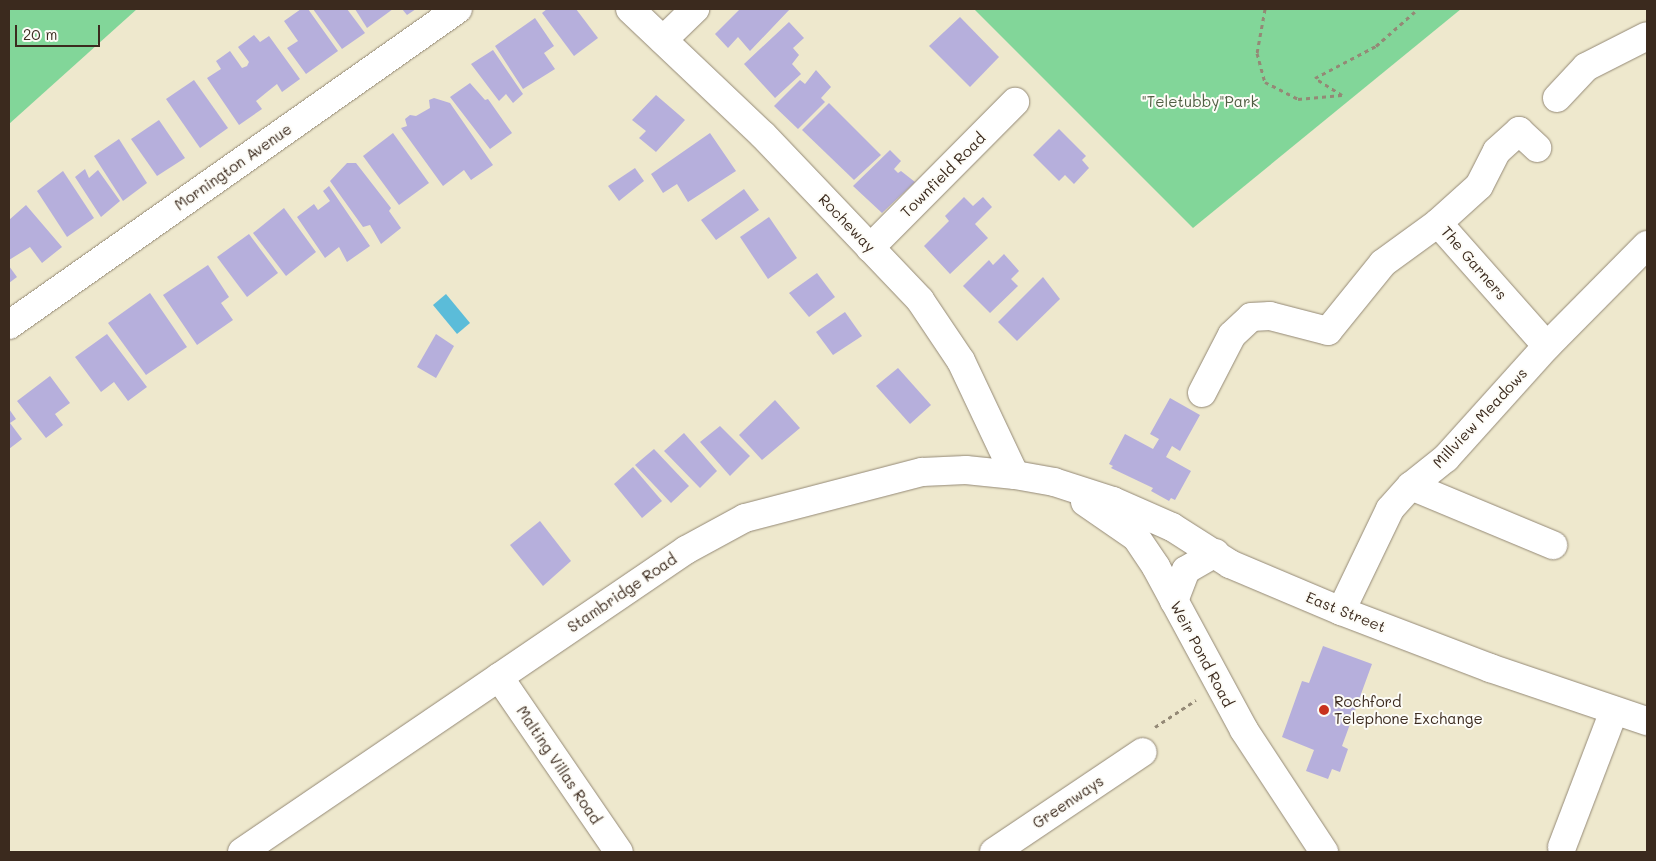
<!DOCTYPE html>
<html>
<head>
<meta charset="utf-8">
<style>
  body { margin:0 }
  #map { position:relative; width:1656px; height:861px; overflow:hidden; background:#eee8cd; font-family:Mali,sans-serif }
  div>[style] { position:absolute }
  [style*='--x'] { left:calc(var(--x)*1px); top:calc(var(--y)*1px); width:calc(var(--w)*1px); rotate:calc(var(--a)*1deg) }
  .green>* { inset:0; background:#82d699 }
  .water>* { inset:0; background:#5bbcd9 }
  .building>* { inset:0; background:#b6afdc }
  .path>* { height:3px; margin-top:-1.5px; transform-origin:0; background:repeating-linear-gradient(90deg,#948976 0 4px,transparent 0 8px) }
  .roads { filter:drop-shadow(0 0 1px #948976) drop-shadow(0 0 1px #948976) }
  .minor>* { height:28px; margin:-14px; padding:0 14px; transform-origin:14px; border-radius:14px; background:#fff }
  .dots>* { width:14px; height:14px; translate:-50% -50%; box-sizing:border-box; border:2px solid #fdfcf7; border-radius:50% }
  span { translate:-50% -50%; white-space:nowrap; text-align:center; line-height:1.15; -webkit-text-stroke:4px #fdfcf7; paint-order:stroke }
  .park-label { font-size:15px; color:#505e43 }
  .street-label { font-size:15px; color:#3b2a1e }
  .poi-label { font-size:15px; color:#3b2a1e }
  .left { translate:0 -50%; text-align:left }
  .frame { position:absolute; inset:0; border:10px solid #3b2a1e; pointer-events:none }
  .scale { position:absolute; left:15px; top:25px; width:85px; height:22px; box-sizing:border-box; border:2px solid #3b2a1e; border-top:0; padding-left:6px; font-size:15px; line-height:18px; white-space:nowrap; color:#3b2a1e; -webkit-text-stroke:4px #fdfcf7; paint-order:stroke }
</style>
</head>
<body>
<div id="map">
  <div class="green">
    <i style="clip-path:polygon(9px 9px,137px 9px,9px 124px)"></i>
    <i style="clip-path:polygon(974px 9px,1461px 9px,1193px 228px)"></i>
  </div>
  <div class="water">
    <i style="clip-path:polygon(446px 294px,470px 323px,457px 334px,433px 305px)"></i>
  </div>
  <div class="building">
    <i style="clip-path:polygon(301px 9px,308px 9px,338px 51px,306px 74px,287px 48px,298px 41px,284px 21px)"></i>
    <i style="clip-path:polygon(313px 9px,347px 9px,365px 33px,342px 49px)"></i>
    <i style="clip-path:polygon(355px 9px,393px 9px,367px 28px)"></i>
    <i style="clip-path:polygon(402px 9px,416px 9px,407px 15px)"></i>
    <i style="clip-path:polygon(547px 9px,576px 9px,598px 38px,574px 56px,542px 13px)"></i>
    <i style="clip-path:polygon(740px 9px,790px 9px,750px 51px,738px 37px,728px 48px,715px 34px)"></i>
    <i style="clip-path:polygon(960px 17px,999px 57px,970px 87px,929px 46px)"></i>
    <i style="clip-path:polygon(535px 18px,554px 46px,544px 53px,555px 69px,523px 89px,495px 46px)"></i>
    <i style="clip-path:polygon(789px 22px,804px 38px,793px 48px,799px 55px,792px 64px,801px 74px,775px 98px,744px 64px)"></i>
    <i style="clip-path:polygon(254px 35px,260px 42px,269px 36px,300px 79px,282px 92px,277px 84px,267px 92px,256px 101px,262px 109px,239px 125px,207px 78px,221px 69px,216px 61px,230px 51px,242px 68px,247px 66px,249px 62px,238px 47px)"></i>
    <i style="clip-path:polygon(493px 50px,523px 94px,513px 103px,506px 94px,499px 101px,471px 64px)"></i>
    <i style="clip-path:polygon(816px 70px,831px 87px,821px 98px,825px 102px,798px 129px,774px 106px,800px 80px,805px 84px)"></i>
    <i style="clip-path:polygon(194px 80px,228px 128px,200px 148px,166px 99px)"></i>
    <i style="clip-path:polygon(470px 83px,485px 100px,488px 99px,512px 133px,490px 149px,450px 97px)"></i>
    <i style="clip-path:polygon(656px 95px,685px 120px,656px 152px,639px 138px,646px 131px,632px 120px)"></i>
    <i style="clip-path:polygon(434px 98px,450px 103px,493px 165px,471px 180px,464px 170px,443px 186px,401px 128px,407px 126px,405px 119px,410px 115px,416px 116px,430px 108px,429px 100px)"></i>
    <i style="clip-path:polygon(829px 103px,881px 155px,854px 180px,802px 130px)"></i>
    <i style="clip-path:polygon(159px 120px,185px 158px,157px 176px,131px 139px)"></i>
    <i style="clip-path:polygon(1059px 129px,1086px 156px,1082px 160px,1089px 168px,1074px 184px,1065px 175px,1059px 181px,1033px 155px)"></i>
    <i style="clip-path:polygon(393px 133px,429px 183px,399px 205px,363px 156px)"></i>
    <i style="clip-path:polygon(710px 133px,736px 171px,688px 202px,677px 184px,663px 193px,651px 174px)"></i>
    <i style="clip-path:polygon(119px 139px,147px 183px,123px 201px,94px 156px)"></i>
    <i style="clip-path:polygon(890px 150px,901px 161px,894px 169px,898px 173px,901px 171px,915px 182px,882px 213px,853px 186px)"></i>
    <i style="clip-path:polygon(347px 163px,356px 163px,391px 208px,389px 211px,401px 228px,381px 244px,370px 225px,363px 227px,330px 181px)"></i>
    <i style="clip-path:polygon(635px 168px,644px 181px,619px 201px,608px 186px)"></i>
    <i style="clip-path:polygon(85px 169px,89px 178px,98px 170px,120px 201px,101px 217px,75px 177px)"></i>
    <i style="clip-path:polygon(63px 171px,94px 218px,67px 237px,37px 191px)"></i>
    <i style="clip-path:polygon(329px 186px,370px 246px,347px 262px,339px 247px,325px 258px,297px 217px,314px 204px,318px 210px,330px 201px,323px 191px)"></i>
    <i style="clip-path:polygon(744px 189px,759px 210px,716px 240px,701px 220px)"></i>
    <i style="clip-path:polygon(964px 197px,973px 206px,983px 197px,992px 207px,975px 224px,988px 238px,950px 274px,924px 246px,949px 221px,945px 216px)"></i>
    <i style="clip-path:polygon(26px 205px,62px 247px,42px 263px,30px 247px,9px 260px,9px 220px)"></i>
    <i style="clip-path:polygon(284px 208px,316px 252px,286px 276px,253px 233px)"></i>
    <i style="clip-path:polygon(769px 217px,797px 258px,768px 279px,740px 237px)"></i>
    <i style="clip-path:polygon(249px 234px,278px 273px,247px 297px,217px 257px)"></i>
    <i style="clip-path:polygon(1004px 254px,1019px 271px,1011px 279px,1018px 286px,990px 313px,963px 286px,989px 260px,993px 265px)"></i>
    <i style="clip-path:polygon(208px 265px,229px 297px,221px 303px,233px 320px,197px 345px,163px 295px)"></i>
    <i style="clip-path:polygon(9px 266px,17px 277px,9px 283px)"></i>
    <i style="clip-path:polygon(817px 273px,835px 297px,809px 317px,789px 293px)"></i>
    <i style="clip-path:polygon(1043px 277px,1060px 299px,1017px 341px,998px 322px)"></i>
    <i style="clip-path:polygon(150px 293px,187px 347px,146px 375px,108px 323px)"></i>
    <i style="clip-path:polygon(845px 312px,862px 336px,833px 355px,816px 332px)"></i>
    <i style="clip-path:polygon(107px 334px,147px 387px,128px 401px,114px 382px,101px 392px,75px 357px)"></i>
    <i style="clip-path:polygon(436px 334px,454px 346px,436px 378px,417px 367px)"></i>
    <i style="clip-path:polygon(898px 368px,931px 405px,910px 424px,876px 386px)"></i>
    <i style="clip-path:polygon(50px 376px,70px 403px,55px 414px,63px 425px,46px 438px,17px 401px)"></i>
    <i style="clip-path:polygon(1170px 398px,1200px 415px,1180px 451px,1172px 446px,1166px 457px,1191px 471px,1175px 500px,1171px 498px,1169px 501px,1151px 491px,1153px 488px,1111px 468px,1113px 466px,1109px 464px,1125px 434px,1153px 449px,1159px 439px,1150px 434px)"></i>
    <i style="clip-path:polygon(775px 400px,800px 428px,762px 460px,739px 435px)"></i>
    <i style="clip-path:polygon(9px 409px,16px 419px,10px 423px,22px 439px,9px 449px)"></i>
    <i style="clip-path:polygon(720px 426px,750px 456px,730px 476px,700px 442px)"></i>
    <i style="clip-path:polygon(684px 433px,717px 471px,700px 488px,664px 451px)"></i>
    <i style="clip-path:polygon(654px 449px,689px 486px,671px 503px,635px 465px)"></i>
    <i style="clip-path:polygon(633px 467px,662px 501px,642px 518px,614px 484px)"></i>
    <i style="clip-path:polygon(540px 521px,571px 561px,543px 586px,510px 545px)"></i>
    <i style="clip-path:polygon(1323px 646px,1372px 664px,1342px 746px,1348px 749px,1340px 772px,1332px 769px,1328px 779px,1306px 771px,1314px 750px,1282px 737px,1302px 681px,1309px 683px)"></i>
  </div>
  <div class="path">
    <i style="--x:1265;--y:9;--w:45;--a:100.3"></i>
    <i style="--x:1257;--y:53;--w:30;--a:75"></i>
    <i style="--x:1265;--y:82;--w:37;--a:27"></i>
    <i style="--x:1298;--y:99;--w:44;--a:-5.2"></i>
    <i style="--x:1342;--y:95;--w:32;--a:-148"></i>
    <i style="--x:1315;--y:78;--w:69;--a:-27.7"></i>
    <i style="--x:1376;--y:46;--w:56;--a:-41.4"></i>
    <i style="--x:1155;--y:727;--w:49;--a:-33.4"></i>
  </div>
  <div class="roads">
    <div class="minor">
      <i style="--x:630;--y:9;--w:183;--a:43.5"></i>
      <i style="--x:763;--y:135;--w:228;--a:46.4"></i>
      <i style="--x:920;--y:300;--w:73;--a:56.1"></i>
      <i style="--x:961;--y:361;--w:126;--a:64.7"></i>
      <i style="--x:663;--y:40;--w:45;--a:-44.1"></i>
      <i style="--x:1557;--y:98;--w:42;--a:-46.9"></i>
      <i style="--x:1586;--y:67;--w:68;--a:-26.9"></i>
      <i style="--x:1438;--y:223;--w:55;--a:-42.1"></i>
      <i style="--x:1479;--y:186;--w:39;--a:-63"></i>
      <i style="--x:1497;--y:151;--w:30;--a:-42"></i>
      <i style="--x:1519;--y:131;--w:25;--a:43"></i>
      <i style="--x:870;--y:248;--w:206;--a:-45.2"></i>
      <i style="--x:9;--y:325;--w:549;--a:-35.14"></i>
      <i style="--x:1202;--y:393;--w:65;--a:-62.7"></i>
      <i style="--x:1232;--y:335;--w:26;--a:-43"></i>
      <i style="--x:1251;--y:317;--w:19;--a:-3"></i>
      <i style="--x:1270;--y:316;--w:60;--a:14.5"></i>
      <i style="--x:1328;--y:331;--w:87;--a:-51"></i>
      <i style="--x:1383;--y:263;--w:68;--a:-36"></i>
      <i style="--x:1438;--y:223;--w:164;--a:48.5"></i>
      <i style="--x:1411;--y:486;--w:154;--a:22.6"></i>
      <i style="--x:1085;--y:502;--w:62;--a:34.5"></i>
      <i style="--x:1136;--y:537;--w:36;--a:56"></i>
      <i style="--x:1156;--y:567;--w:185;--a:61.6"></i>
      <i style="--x:1244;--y:730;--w:146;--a:56.7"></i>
      <i style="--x:1174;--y:601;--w:33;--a:-69"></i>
      <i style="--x:1186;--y:570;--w:34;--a:-30"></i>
      <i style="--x:1341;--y:611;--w:113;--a:-64.3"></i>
      <i style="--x:1390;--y:509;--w:31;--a:-48"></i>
      <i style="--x:1411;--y:486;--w:45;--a:-38.7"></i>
      <i style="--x:1446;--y:458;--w:151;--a:-48"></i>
      <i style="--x:1547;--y:346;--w:142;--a:-45.3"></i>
      <i style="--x:499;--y:677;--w:212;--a:55.6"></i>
      <i style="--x:1562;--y:847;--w:146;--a:-69.1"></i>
      <i style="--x:242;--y:852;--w:537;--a:-34.22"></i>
      <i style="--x:686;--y:550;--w:67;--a:-28.5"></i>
      <i style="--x:745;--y:518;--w:183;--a:-14.6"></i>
      <i style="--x:922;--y:472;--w:44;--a:-2.6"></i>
      <i style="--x:966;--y:470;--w:49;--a:5.8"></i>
      <i style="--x:1015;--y:475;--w:40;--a:10"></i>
      <i style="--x:1054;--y:482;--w:62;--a:17.9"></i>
      <i style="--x:1113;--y:501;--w:64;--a:23.8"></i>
      <i style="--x:1172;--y:527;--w:69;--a:32.5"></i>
      <i style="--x:1230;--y:564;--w:121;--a:22.9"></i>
      <i style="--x:1341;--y:611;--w:160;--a:20.9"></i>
      <i style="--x:1490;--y:668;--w:166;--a:18.7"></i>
      <i style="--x:994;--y:852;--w:179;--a:-33.9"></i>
    </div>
  </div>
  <div class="dots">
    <i style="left:1324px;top:710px;background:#c8321e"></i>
  </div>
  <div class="park-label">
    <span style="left:1200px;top:102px">"Teletubby"Park</span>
  </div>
  <div class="street-label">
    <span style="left:233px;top:167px;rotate:-35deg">Mornington Avenue</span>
    <span style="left:943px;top:175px;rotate:-45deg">Townfield Road</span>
    <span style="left:847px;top:223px;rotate:46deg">Rocheway</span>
    <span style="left:1474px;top:263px;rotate:49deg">The Garners</span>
    <span style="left:1480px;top:418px;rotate:-47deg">Millview Meadows</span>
    <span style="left:622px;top:593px;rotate:-34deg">Stambridge Road</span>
    <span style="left:1346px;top:612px;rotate:22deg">East Street</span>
    <span style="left:1202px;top:654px;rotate:62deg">Weir Pond Road</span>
    <span style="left:559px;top:765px;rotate:56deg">Malting Villas Road</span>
    <span style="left:1068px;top:802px;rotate:-34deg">Greenways</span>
  </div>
  <div class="poi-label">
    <span class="left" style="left:1334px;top:710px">Rochford<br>Telephone Exchange</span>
  </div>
  <div class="frame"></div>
  <div class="scale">20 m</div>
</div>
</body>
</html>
